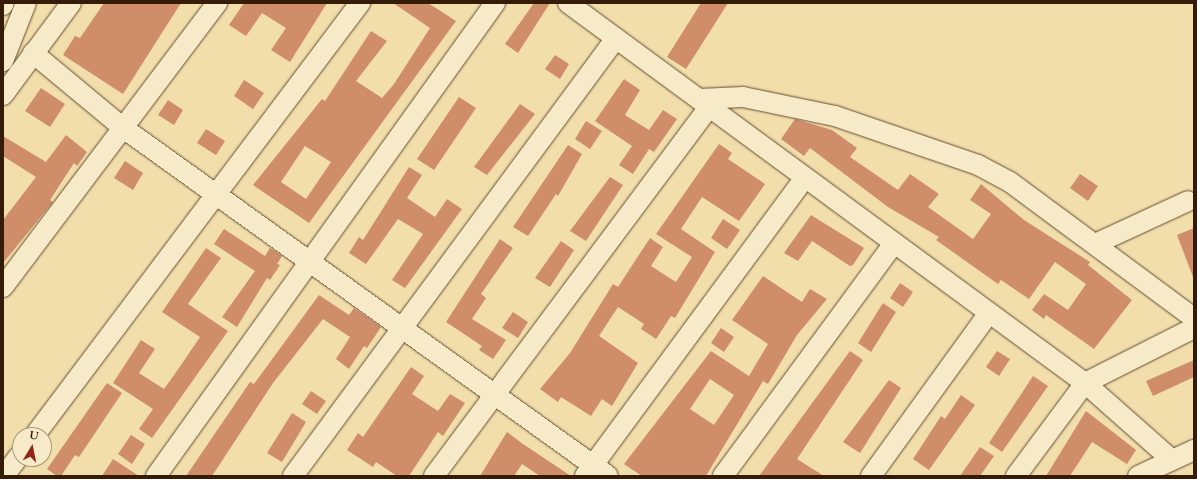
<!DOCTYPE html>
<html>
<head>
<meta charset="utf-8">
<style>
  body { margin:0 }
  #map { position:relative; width:1197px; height:479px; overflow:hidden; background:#f2deab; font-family:Cardo,serif }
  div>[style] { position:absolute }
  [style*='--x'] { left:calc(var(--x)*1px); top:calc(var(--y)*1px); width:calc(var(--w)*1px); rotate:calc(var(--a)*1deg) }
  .building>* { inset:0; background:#cf8d6a }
  .roads { filter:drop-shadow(0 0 1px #644c32) drop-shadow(0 0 1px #644c32) }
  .minor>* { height:20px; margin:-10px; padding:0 10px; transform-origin:10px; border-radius:10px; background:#f7eac8 }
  span { translate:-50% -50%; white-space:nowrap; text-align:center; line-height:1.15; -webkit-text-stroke:3px #f7eac8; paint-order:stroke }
  .frame { position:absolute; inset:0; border:4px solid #341c09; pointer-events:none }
  .north { position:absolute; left:12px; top:427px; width:40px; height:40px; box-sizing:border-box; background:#f7eac8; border:1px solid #a9987c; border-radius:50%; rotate:10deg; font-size:11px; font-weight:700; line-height:16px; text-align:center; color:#341c09 }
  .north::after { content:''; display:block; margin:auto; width:14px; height:18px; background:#8f2418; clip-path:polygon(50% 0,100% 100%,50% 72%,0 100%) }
</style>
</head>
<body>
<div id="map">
  <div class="building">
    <i style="clip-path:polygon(104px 3px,181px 3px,123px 94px,63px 55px,75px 36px,80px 38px)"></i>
    <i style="clip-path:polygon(244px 3px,327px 3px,290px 62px,271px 50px,286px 28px,262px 13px,246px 36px,229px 25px)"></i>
    <i style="clip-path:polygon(evenodd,393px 3px,428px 3px,456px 21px,309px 223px,253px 185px,322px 99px,325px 101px,371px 31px,387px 41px,356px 81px,382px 98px,394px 84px,430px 28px,393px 3px,305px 146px,331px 162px,306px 199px,281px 182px,305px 146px)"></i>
    <i style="clip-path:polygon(534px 3px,550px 3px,518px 53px,505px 44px)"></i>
    <i style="clip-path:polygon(701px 3px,728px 3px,686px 69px,667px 57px)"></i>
    <i style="clip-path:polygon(555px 55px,569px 64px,560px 79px,545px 69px)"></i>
    <i style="clip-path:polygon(624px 79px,640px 90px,625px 115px,649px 130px,663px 110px,677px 119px,654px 152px,649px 149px,633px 174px,619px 165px,632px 146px,595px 121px)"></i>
    <i style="clip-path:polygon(244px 80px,264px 93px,253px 109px,234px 96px)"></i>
    <i style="clip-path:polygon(41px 88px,65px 104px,50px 127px,25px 111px)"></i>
    <i style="clip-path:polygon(459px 97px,476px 108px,434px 170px,417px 159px)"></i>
    <i style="clip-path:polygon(168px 100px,183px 110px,174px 125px,158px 115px)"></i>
    <i style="clip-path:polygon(520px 104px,535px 114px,487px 175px,474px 167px)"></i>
    <i style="clip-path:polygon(795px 119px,832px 130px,857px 148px,850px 157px,898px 190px,910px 174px,939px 194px,928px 207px,973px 239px,991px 214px,970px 200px,981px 184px,1024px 220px,1090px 262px,1088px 265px,1132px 300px,1094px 349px,1046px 315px,1044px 319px,1032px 310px,1044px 294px,1068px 310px,1086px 284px,1055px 262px,1029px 299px,1001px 280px,998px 284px,936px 240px,939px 237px,888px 207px,810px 148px,804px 156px,781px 139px)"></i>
    <i style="clip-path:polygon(586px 121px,602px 131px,590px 149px,575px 139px)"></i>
    <i style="clip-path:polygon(206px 129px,225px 141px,216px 155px,197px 143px)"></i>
    <i style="clip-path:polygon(66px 135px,87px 152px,77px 166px,74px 163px,50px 200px,53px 202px,3px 263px,3px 220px,36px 177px,3px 156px,3px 136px,46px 162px)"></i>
    <i style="clip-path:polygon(719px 144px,732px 153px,728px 159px,765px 184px,739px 221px,702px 197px,681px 229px,715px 252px,675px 318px,671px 316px,656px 339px,641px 329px,644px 324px,618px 307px,599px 336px,638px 363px,612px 406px,602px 399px,591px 416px,561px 397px,558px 402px,540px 389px,570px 353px,613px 284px,618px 287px,650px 238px,663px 247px,651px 266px,676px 282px,692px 257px,656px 234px)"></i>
    <i style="clip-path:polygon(568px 145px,582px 154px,558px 196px,556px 194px,528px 236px,513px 227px)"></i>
    <i style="clip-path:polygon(125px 161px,143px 173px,133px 190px,114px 178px)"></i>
    <i style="clip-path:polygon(409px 167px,422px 175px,407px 198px,435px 217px,447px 199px,462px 209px,405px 288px,392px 280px,423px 234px,398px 219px,366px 264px,349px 253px,359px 237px,363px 240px)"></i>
    <i style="clip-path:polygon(1080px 174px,1098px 186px,1088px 201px,1070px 188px)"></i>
    <i style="clip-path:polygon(610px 177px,623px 185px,586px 241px,570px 231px)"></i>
    <i style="clip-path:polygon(811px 215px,864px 248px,853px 265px,850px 266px,812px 241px,798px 261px,784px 253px)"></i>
    <i style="clip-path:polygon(723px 219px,740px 230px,727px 249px,711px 238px)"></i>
    <i style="clip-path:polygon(1194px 228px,1194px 277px,1193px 277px,1177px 235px)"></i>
    <i style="clip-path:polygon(224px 229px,265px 256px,270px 248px,282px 256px,277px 264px,280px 265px,270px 280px,267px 278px,237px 327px,222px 317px,255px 271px,214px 244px)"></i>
    <i style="clip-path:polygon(500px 239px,513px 248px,481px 294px,486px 298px,472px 319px,506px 340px,493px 359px,479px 350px,482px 346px,446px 322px)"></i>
    <i style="clip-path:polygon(561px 241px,574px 250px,550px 287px,535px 278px)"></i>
    <i style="clip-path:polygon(206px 248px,221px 258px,188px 304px,228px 331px,152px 438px,139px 429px,153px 409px,113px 383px,141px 340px,155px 349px,139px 373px,164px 389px,179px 368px,200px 337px,162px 312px)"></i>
    <i style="clip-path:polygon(evenodd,763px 276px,802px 302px,810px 289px,827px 299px,797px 335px,768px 384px,763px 381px,706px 476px,642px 476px,624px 464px,711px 351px,749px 376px,768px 344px,732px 320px,763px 276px,710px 379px,734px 395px,714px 425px,690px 409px,710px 379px)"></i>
    <i style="clip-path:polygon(900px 283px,913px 292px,903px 307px,890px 298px)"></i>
    <i style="clip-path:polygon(319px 295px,349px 315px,354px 308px,381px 327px,367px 348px,364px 346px,349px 369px,336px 359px,350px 337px,323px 319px,273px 383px,212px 476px,186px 476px,250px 382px,254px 384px)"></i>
    <i style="clip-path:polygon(883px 303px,896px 312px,871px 352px,858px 343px)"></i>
    <i style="clip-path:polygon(513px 312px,528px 322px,518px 338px,502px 328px)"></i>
    <i style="clip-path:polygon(721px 328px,734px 337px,724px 352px,711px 343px)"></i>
    <i style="clip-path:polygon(850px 351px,863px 360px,797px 459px,824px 476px,759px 476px)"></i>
    <i style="clip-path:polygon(997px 351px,1010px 359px,999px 376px,986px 367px)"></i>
    <i style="clip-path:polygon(1194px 360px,1194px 377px,1153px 396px,1146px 381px)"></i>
    <i style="clip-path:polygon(411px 367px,424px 376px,412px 394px,438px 411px,450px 394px,465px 403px,443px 436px,438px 432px,409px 476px,397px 476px,376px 462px,373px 467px,347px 450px,358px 433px,363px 437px)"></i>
    <i style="clip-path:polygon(1033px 376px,1048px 386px,1002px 452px,989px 443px)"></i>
    <i style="clip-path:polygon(889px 380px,901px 388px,860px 453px,843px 442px)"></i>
    <i style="clip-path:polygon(107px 383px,122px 393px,79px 457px,75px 455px,61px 476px,57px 476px,47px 469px)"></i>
    <i style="clip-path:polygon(311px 391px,326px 401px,317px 414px,302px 404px)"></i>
    <i style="clip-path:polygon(961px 395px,975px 405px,929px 470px,913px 459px,941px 416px,945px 419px)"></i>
    <i style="clip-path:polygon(1086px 411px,1136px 450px,1127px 464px,1092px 442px,1070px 476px,1046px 476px)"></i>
    <i style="clip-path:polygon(292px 413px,306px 422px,282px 462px,267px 453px)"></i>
    <i style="clip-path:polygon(507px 432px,523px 444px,571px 476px,540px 476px,522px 464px,514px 476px,480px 476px)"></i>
    <i style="clip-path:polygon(131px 435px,145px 444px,132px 464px,118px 454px)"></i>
    <i style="clip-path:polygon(980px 447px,994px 456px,980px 476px,960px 476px)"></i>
    <i style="clip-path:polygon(113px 459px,139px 476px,102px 476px)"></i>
  </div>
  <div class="roads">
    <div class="minor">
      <i style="--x:568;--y:3;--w:642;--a:36.32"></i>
      <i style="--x:1085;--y:383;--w:116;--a:41.5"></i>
      <i style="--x:3;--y:5;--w:2;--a:-63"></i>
      <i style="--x:33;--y:53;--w:116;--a:39.7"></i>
      <i style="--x:122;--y:127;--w:598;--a:35.68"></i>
      <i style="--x:3;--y:61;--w:62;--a:-68.4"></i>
      <i style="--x:3;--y:95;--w:114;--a:-53.5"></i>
      <i style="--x:699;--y:99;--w:44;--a:-2.6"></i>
      <i style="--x:743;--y:97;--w:94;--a:11.7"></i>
      <i style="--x:835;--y:116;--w:151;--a:18.9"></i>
      <i style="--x:978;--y:165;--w:36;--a:28"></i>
      <i style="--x:1010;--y:182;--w:229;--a:36.5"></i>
      <i style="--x:1095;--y:244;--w:102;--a:-24.8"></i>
      <i style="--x:3;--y:287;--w:356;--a:-53"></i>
      <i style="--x:35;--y:435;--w:541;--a:-53.05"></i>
      <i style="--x:4;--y:476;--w:26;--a:-53"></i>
      <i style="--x:156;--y:476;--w:582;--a:-54.37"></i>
      <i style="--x:293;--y:476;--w:544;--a:-53.59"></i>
      <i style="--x:434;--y:476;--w:460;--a:-53.3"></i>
      <i style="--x:585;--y:476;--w:370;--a:-53.6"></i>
      <i style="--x:723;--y:476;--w:289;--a:-53.7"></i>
      <i style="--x:871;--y:476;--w:201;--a:-54.1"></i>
      <i style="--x:1016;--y:476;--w:116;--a:-53.4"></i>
      <i style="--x:1085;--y:383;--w:122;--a:-26.8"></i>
      <i style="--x:1138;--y:476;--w:62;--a:-24.9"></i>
    </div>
  </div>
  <div class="frame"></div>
  <div class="north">U</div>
</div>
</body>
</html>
